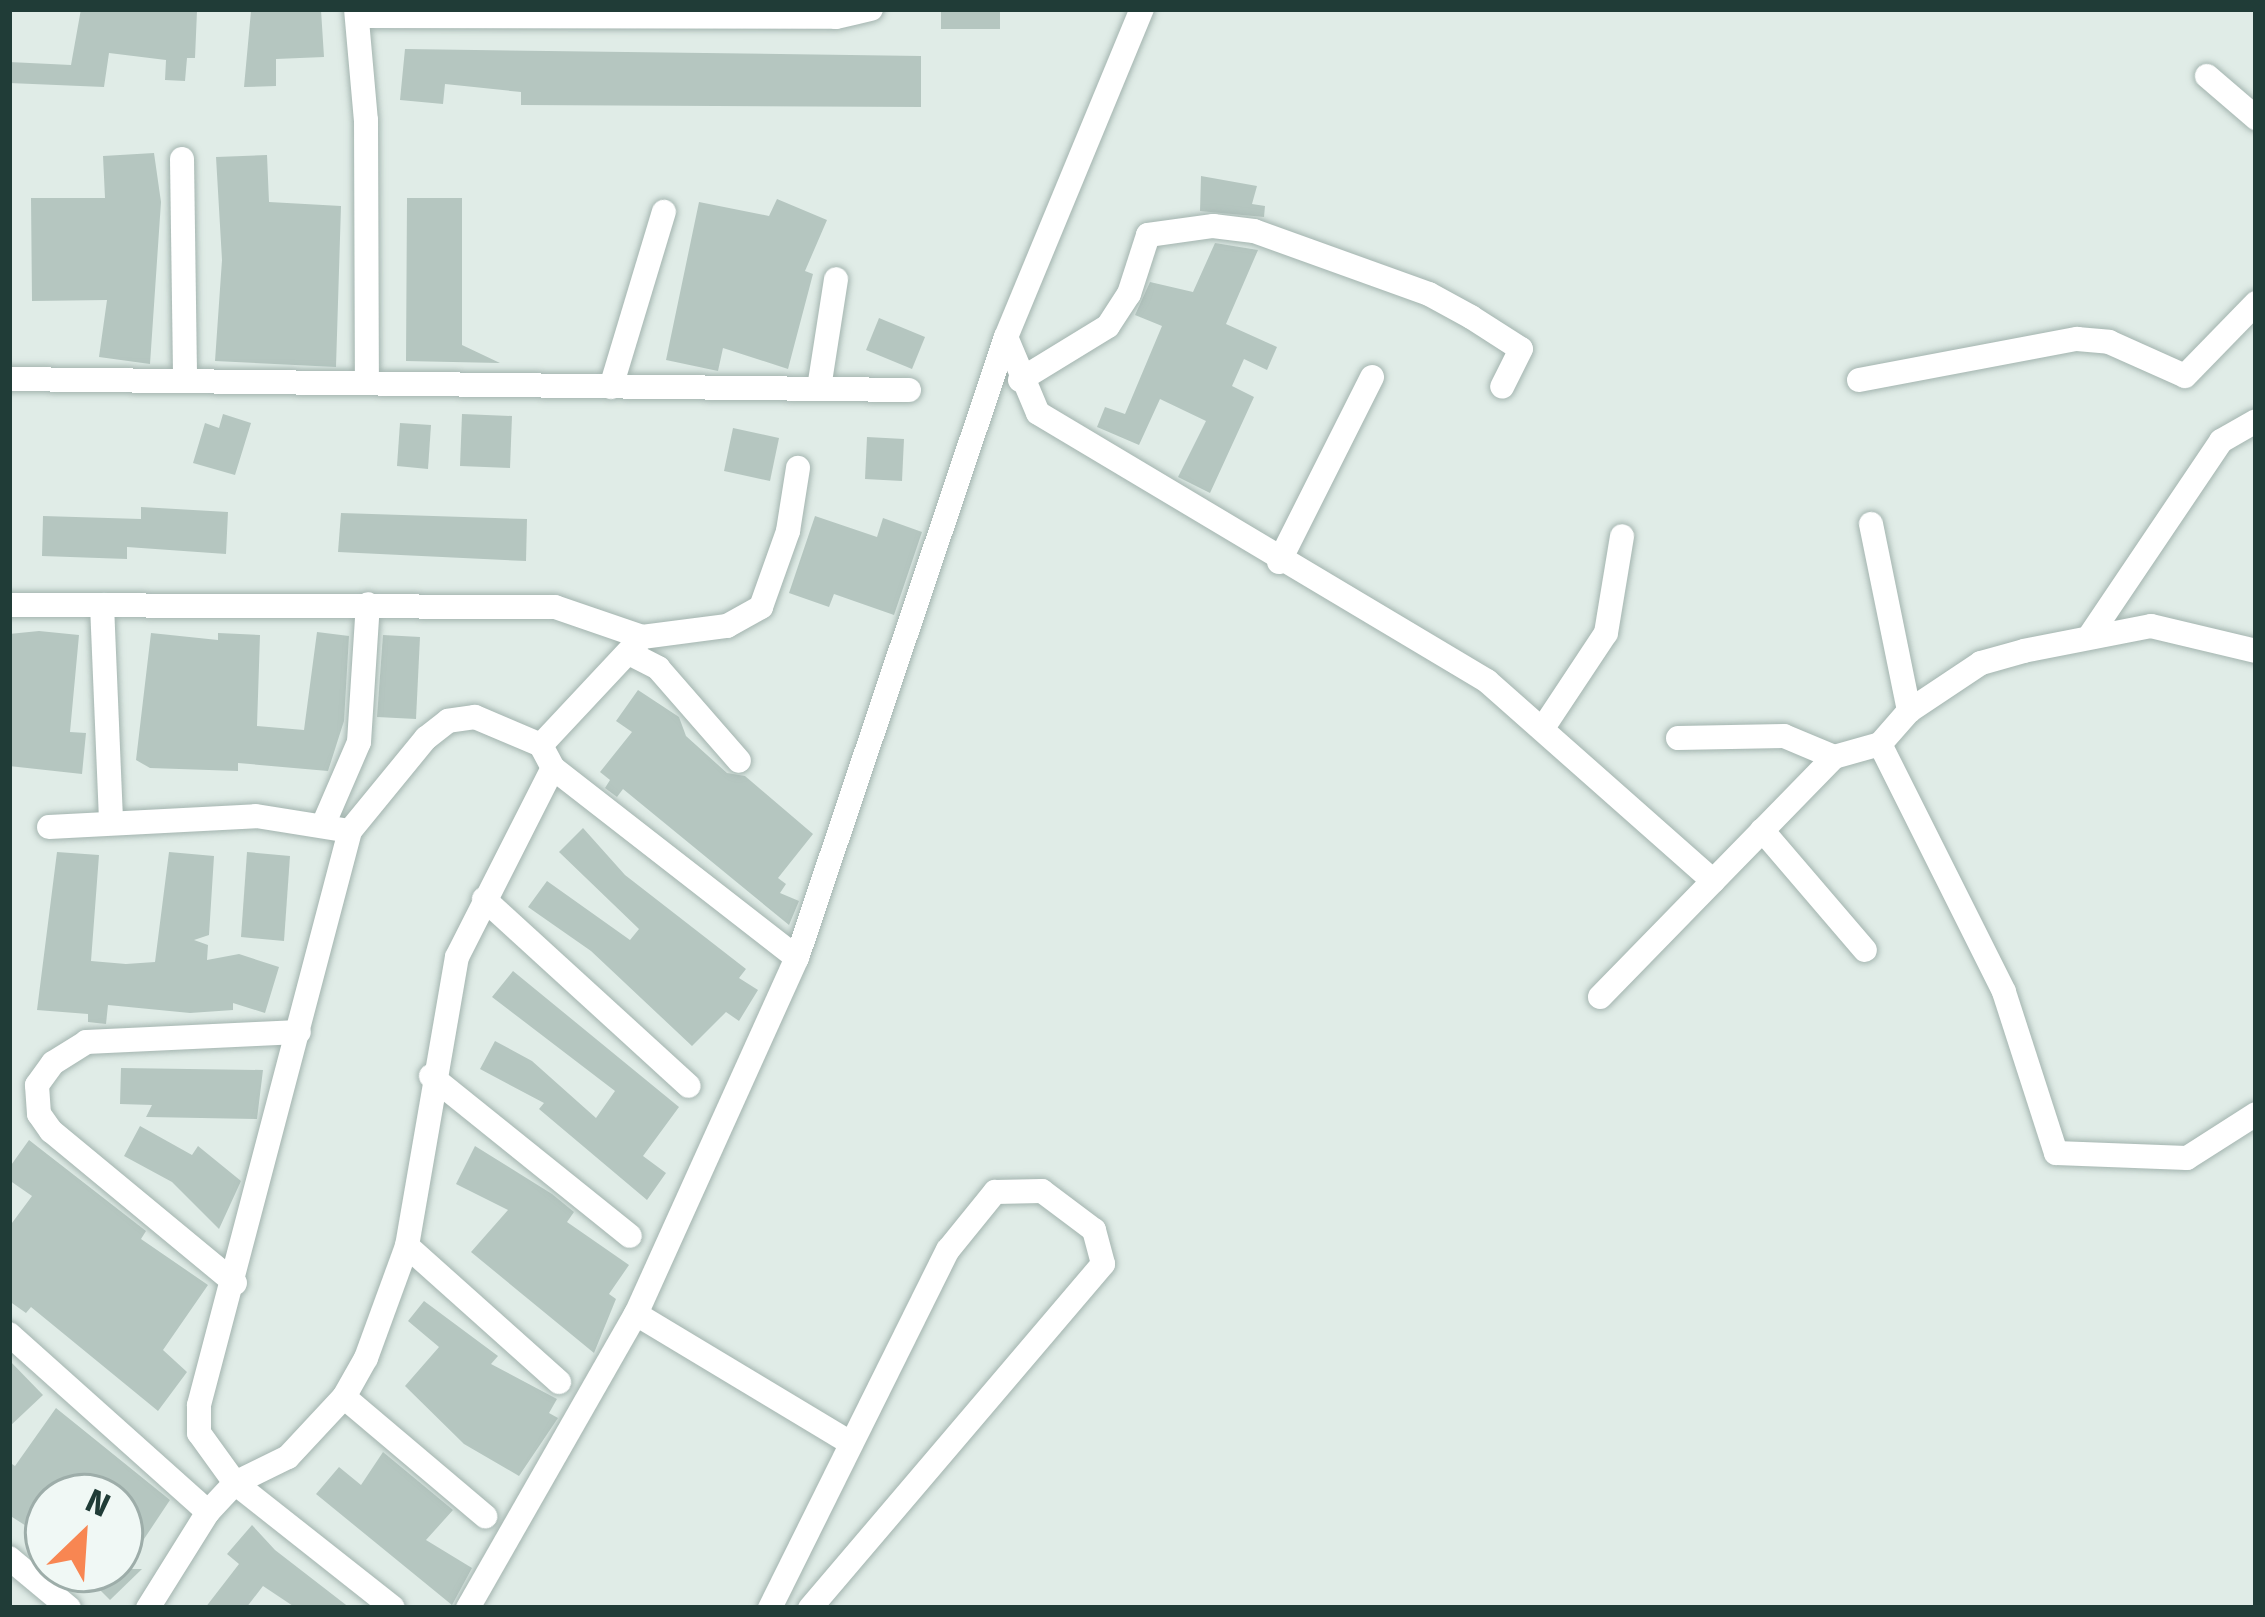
<!DOCTYPE html>
<html>
<head>
<meta charset="utf-8">
<style>
  body { margin:0 }
  #map { position:relative; width:2265px; height:1617px; overflow:hidden; background:#e0ece7; font-family:"Fira Sans",sans-serif }
  div>[style] { position:absolute }
  [style*='--x'] { left:calc(var(--x)*1px); top:calc(var(--y)*1px); width:calc(var(--w)*1px); rotate:calc(var(--a)*1deg) }
  .building>* { inset:0; background:#b5c6c0 }
  .roads { filter:drop-shadow(0 0 3px #a3b4af) drop-shadow(0 0 3px #a3b4af) }
  .minor>* { height:24px; margin:-12px; padding:0 12px; transform-origin:12px; border-radius:12px; background:#fff }
  span { translate:-50% -50%; white-space:nowrap; text-align:center; line-height:1.15; -webkit-text-stroke:10px #f0f8f5; paint-order:stroke }
  .frame { position:absolute; inset:0; border:12px solid #203c37; pointer-events:none }
  .north { position:absolute; left:24px; top:1473px; width:120px; height:120px; box-sizing:border-box; background:#f0f8f5; border:3px solid #9dada9; border-radius:50%; rotate:25deg; font-size:33px; font-weight:700; line-height:48px; text-align:center; color:#203c37 }
  .north::after { content:''; display:block; margin:auto; width:42px; height:54px; background:#f88652; clip-path:polygon(50% 0,100% 100%,50% 72%,0 100%) }
</style>
</head>
<body>
<div id="map">
  <div class="building">
    <i style="clip-path:polygon(81px 9px,197px 11px,195px 58px,187px 58px,185px 81px,165px 80px,166px 60px,109px 53px,104px 87px,9px 83px,9px 62px,71px 65px)"></i>
    <i style="clip-path:polygon(941px 9px,1000px 9px,1000px 29px,941px 29px)"></i>
    <i style="clip-path:polygon(321px 10px,324px 57px,276px 59px,276px 86px,244px 87px,251px 11px)"></i>
    <i style="clip-path:polygon(405px 49px,921px 56px,921px 107px,521px 105px,521px 92px,445px 84px,443px 104px,400px 100px)"></i>
    <i style="clip-path:polygon(154px 153px,161px 202px,150px 364px,99px 357px,107px 300px,32px 301px,31px 198px,105px 198px,103px 156px)"></i>
    <i style="clip-path:polygon(267px 155px,269px 202px,341px 206px,336px 367px,215px 361px,222px 260px,216px 157px)"></i>
    <i style="clip-path:polygon(1201px 176px,1257px 186px,1252px 204px,1265px 206px,1264px 217px,1200px 211px)"></i>
    <i style="clip-path:polygon(407px 198px,462px 198px,462px 345px,500px 363px,406px 361px)"></i>
    <i style="clip-path:polygon(777px 199px,827px 220px,805px 271px,813px 274px,788px 369px,723px 348px,718px 371px,666px 360px,699px 202px,769px 216px)"></i>
    <i style="clip-path:polygon(1215px 243px,1258px 250px,1226px 324px,1277px 347px,1267px 370px,1244px 359px,1232px 386px,1254px 397px,1210px 493px,1178px 477px,1206px 421px,1160px 399px,1139px 445px,1097px 427px,1105px 407px,1125px 414px,1162px 326px,1135px 315px,1150px 282px,1193px 292px)"></i>
    <i style="clip-path:polygon(879px 318px,925px 337px,912px 369px,866px 350px)"></i>
    <i style="clip-path:polygon(223px 414px,251px 423px,235px 475px,193px 463px,205px 423px,219px 428px)"></i>
    <i style="clip-path:polygon(462px 414px,512px 416px,510px 468px,460px 466px)"></i>
    <i style="clip-path:polygon(400px 423px,431px 425px,428px 469px,397px 466px)"></i>
    <i style="clip-path:polygon(733px 428px,779px 438px,770px 481px,724px 471px)"></i>
    <i style="clip-path:polygon(867px 437px,904px 439px,902px 481px,865px 479px)"></i>
    <i style="clip-path:polygon(141px 507px,228px 512px,226px 554px,127px 547px,127px 559px,42px 556px,43px 516px,141px 519px)"></i>
    <i style="clip-path:polygon(341px 513px,527px 519px,526px 561px,338px 552px)"></i>
    <i style="clip-path:polygon(815px 516px,877px 537px,883px 518px,922px 532px,894px 615px,834px 594px,829px 607px,789px 593px)"></i>
    <i style="clip-path:polygon(39px 631px,79px 635px,70px 732px,86px 733px,82px 774px,9px 766px,9px 634px)"></i>
    <i style="clip-path:polygon(317px 632px,349px 636px,344px 721px,328px 771px,238px 763px,238px 771px,150px 768px,136px 760px,151px 633px,218px 640px,218px 633px,260px 635px,257px 726px,304px 730px)"></i>
    <i style="clip-path:polygon(383px 635px,420px 637px,416px 719px,377px 717px)"></i>
    <i style="clip-path:polygon(638px 690px,679px 717px,686px 736px,727px 773px,745px 776px,813px 834px,778px 878px,786px 884px,780px 893px,799px 901px,789px 925px,623px 789px,617px 797px,605px 788px,610px 780px,600px 772px,632px 732px,616px 721px)"></i>
    <i style="clip-path:polygon(583px 828px,625px 875px,746px 969px,739px 978px,758px 990px,739px 1021px,726px 1012px,692px 1046px,591px 951px,528px 907px,547px 881px,630px 940px,639px 929px,559px 852px)"></i>
    <i style="clip-path:polygon(57px 852px,99px 855px,91px 961px,126px 964px,155px 962px,169px 852px,214px 856px,209px 935px,194px 940px,208px 945px,207px 960px,239px 954px,279px 967px,265px 1013px,233px 1003px,233px 1010px,190px 1013px,108px 1005px,106px 1024px,88px 1022px,88px 1014px,37px 1010px)"></i>
    <i style="clip-path:polygon(247px 852px,290px 856px,284px 941px,241px 937px)"></i>
    <i style="clip-path:polygon(513px 971px,679px 1107px,643px 1156px,666px 1173px,647px 1200px,539px 1109px,544px 1103px,480px 1069px,495px 1041px,532px 1061px,596px 1118px,615px 1091px,492px 997px)"></i>
    <i style="clip-path:polygon(121px 1068px,263px 1070px,257px 1119px,146px 1117px,152px 1105px,120px 1104px)"></i>
    <i style="clip-path:polygon(140px 1126px,192px 1155px,198px 1146px,241px 1181px,219px 1229px,172px 1182px,124px 1156px)"></i>
    <i style="clip-path:polygon(29px 1140px,146px 1231px,141px 1239px,208px 1285px,163px 1350px,187px 1372px,158px 1411px,31px 1307px,26px 1313px,9px 1301px,9px 1227px,32px 1196px,9px 1180px,9px 1168px)"></i>
    <i style="clip-path:polygon(475px 1146px,552px 1194px,574px 1212px,567px 1222px,629px 1265px,609px 1294px,616px 1299px,594px 1353px,471px 1252px,508px 1210px,456px 1184px)"></i>
    <i style="clip-path:polygon(424px 1301px,498px 1356px,491px 1364px,557px 1399px,549px 1413px,558px 1418px,519px 1476px,464px 1444px,405px 1386px,439px 1347px,408px 1321px)"></i>
    <i style="clip-path:polygon(9px 1360px,43px 1395px,9px 1427px)"></i>
    <i style="clip-path:polygon(56px 1408px,170px 1500px,142px 1542px,120px 1527px,120px 1497px,48px 1497px,48px 1540px,9px 1515px,9px 1462px,15px 1466px)"></i>
    <i style="clip-path:polygon(383px 1452px,453px 1510px,426px 1540px,472px 1568px,452px 1605px,316px 1494px,339px 1467px,361px 1485px)"></i>
    <i style="clip-path:polygon(252px 1525px,275px 1550px,350px 1608px,296px 1608px,263px 1586px,246px 1608px,205px 1608px,239px 1564px,227px 1554px)"></i>
    <i style="clip-path:polygon(79px 1569px,142px 1569px,110px 1600px)"></i>
  </div>
  <div class="roads">
    <div class="minor">
      <i style="--x:356;--y:9;--w:111;--a:84.9"></i>
      <i style="--x:366;--y:120;--w:260;--a:89.8"></i>
      <i style="--x:357;--y:16;--w:479;--a:0.1"></i>
      <i style="--x:836;--y:17;--w:36;--a:-13"></i>
      <i style="--x:2207;--y:76;--w:65;--a:40.6"></i>
      <i style="--x:182;--y:159;--w:220;--a:89.2"></i>
      <i style="--x:1006;--y:337;--w:82;--a:67.2"></i>
      <i style="--x:1038;--y:413;--w:523;--a:30.83"></i>
      <i style="--x:1487;--y:681;--w:302;--a:41.5"></i>
      <i style="--x:9;--y:379;--w:900;--a:0.7"></i>
      <i style="--x:1020;--y:380;--w:103;--a:-31.5"></i>
      <i style="--x:1108;--y:326;--w:38;--a:-57"></i>
      <i style="--x:1129;--y:294;--w:62;--a:-72.1"></i>
      <i style="--x:1148;--y:235;--w:66;--a:-7.9"></i>
      <i style="--x:1213;--y:226;--w:41;--a:7"></i>
      <i style="--x:1254;--y:231;--w:186;--a:19.8"></i>
      <i style="--x:1429;--y:294;--w:48;--a:28.7"></i>
      <i style="--x:1471;--y:317;--w:59;--a:32.6"></i>
      <i style="--x:1521;--y:349;--w:42;--a:116.6"></i>
      <i style="--x:1859;--y:380;--w:222;--a:-10.7"></i>
      <i style="--x:2077;--y:339;--w:32;--a:5"></i>
      <i style="--x:2109;--y:342;--w:83;--a:24.1"></i>
      <i style="--x:2185;--y:376;--w:102;--a:-45.8"></i>
      <i style="--x:611;--y:387;--w:183;--a:-73.2"></i>
      <i style="--x:819;--y:388;--w:110;--a:-81.1"></i>
      <i style="--x:1871;--y:524;--w:191;--a:78.5"></i>
      <i style="--x:1279;--y:562;--w:207;--a:-63.3"></i>
      <i style="--x:9;--y:605;--w:546;--a:0.21"></i>
      <i style="--x:555;--y:607;--w:92;--a:19"></i>
      <i style="--x:102;--y:605;--w:217;--a:87.6"></i>
      <i style="--x:2091;--y:634;--w:233;--a:-56"></i>
      <i style="--x:2221;--y:441;--w:40;--a:-29.7"></i>
      <i style="--x:2256;--y:651;--w:108;--a:-166.6"></i>
      <i style="--x:2151;--y:626;--w:129;--a:168.9"></i>
      <i style="--x:2024;--y:651;--w:45;--a:164.4"></i>
      <i style="--x:1981;--y:663;--w:87;--a:146.3"></i>
      <i style="--x:1909;--y:711;--w:44;--a:131.3"></i>
      <i style="--x:1880;--y:744;--w:277;--a:63.4"></i>
      <i style="--x:2004;--y:992;--w:169;--a:72.1"></i>
      <i style="--x:2056;--y:1153;--w:131;--a:2.2"></i>
      <i style="--x:2187;--y:1158;--w:82;--a:-32.5"></i>
      <i style="--x:629;--y:653;--w:33;--a:27"></i>
      <i style="--x:658;--y:668;--w:123;--a:48.9"></i>
      <i style="--x:1545;--y:725;--w:110;--a:-56.5"></i>
      <i style="--x:1606;--y:633;--w:98;--a:-80.6"></i>
      <i style="--x:1678;--y:738;--w:106;--a:-1.1"></i>
      <i style="--x:1784;--y:736;--w:54;--a:22.8"></i>
      <i style="--x:541;--y:745;--w:148;--a:-46.9"></i>
      <i style="--x:642;--y:637;--w:86;--a:-7.4"></i>
      <i style="--x:727;--y:626;--w:39;--a:-29"></i>
      <i style="--x:761;--y:607;--w:81;--a:-70.4"></i>
      <i style="--x:788;--y:531;--w:64;--a:-81"></i>
      <i style="--x:553;--y:768;--w:309;--a:37.9"></i>
      <i style="--x:324;--y:823;--w:88;--a:-66.6"></i>
      <i style="--x:359;--y:742;--w:138;--a:-86.3"></i>
      <i style="--x:49;--y:827;--w:207;--a:-3"></i>
      <i style="--x:256;--y:816;--w:95;--a:9.1"></i>
      <i style="--x:1762;--y:830;--w:158;--a:49.4"></i>
      <i style="--x:484;--y:899;--w:277;--a:42.4"></i>
      <i style="--x:1600;--y:997;--w:335;--a:-45.7"></i>
      <i style="--x:1834;--y:757;--w:48;--a:-15.8"></i>
      <i style="--x:431;--y:1076;--w:255;--a:38.8"></i>
      <i style="--x:407;--y:1246;--w:204;--a:41.8"></i>
      <i style="--x:235;--y:1283;--w:239;--a:-140.4"></i>
      <i style="--x:51;--y:1131;--w:21;--a:-125"></i>
      <i style="--x:39;--y:1114;--w:29;--a:-94"></i>
      <i style="--x:37;--y:1085;--w:27;--a:-54"></i>
      <i style="--x:53;--y:1063;--w:39;--a:-32"></i>
      <i style="--x:86;--y:1042;--w:213;--a:-2.7"></i>
      <i style="--x:636;--y:1314;--w:249;--a:31"></i>
      <i style="--x:9;--y:1334;--w:267;--a:41.8"></i>
      <i style="--x:344;--y:1397;--w:185;--a:40.2"></i>
      <i style="--x:9;--y:1558;--w:78;--a:39.8"></i>
      <i style="--x:148;--y:1608;--w:113;--a:-58"></i>
      <i style="--x:208;--y:1512;--w:40;--a:-47"></i>
      <i style="--x:235;--y:1483;--w:59;--a:-26.1"></i>
      <i style="--x:288;--y:1457;--w:82;--a:-47"></i>
      <i style="--x:344;--y:1397;--w:45;--a:-60.6"></i>
      <i style="--x:366;--y:1358;--w:119;--a:-69.9"></i>
      <i style="--x:407;--y:1246;--w:293;--a:-80.2"></i>
      <i style="--x:457;--y:957;--w:212;--a:-63.1"></i>
      <i style="--x:553;--y:768;--w:26;--a:-118"></i>
      <i style="--x:541;--y:745;--w:72;--a:-157"></i>
      <i style="--x:475;--y:717;--w:27;--a:172"></i>
      <i style="--x:448;--y:721;--w:28;--a:142"></i>
      <i style="--x:426;--y:738;--w:120;--a:129.3"></i>
      <i style="--x:350;--y:831;--w:594;--a:104.74"></i>
      <i style="--x:199;--y:1405;--w:28;--a:90"></i>
      <i style="--x:199;--y:1433;--w:62;--a:54.2"></i>
      <i style="--x:235;--y:1483;--w:201;--a:38.3"></i>
      <i style="--x:468;--y:1608;--w:339;--a:-60.3"></i>
      <i style="--x:636;--y:1314;--w:391;--a:-65.7"></i>
      <i style="--x:797;--y:958;--w:655;--a:-71.4"></i>
      <i style="--x:1006;--y:337;--w:355;--a:-67.5"></i>
      <i style="--x:770;--y:1608;--w:400;--a:-63.6"></i>
      <i style="--x:948;--y:1250;--w:75;--a:-51"></i>
      <i style="--x:995;--y:1192;--w:47;--a:-1.2"></i>
      <i style="--x:1042;--y:1191;--w:65;--a:36.9"></i>
      <i style="--x:1094;--y:1230;--w:35;--a:75"></i>
      <i style="--x:1103;--y:1264;--w:452;--a:130.4"></i>
    </div>
  </div>
  <div class="frame"></div>
  <div class="north">N</div>
</div>
</body>
</html>
